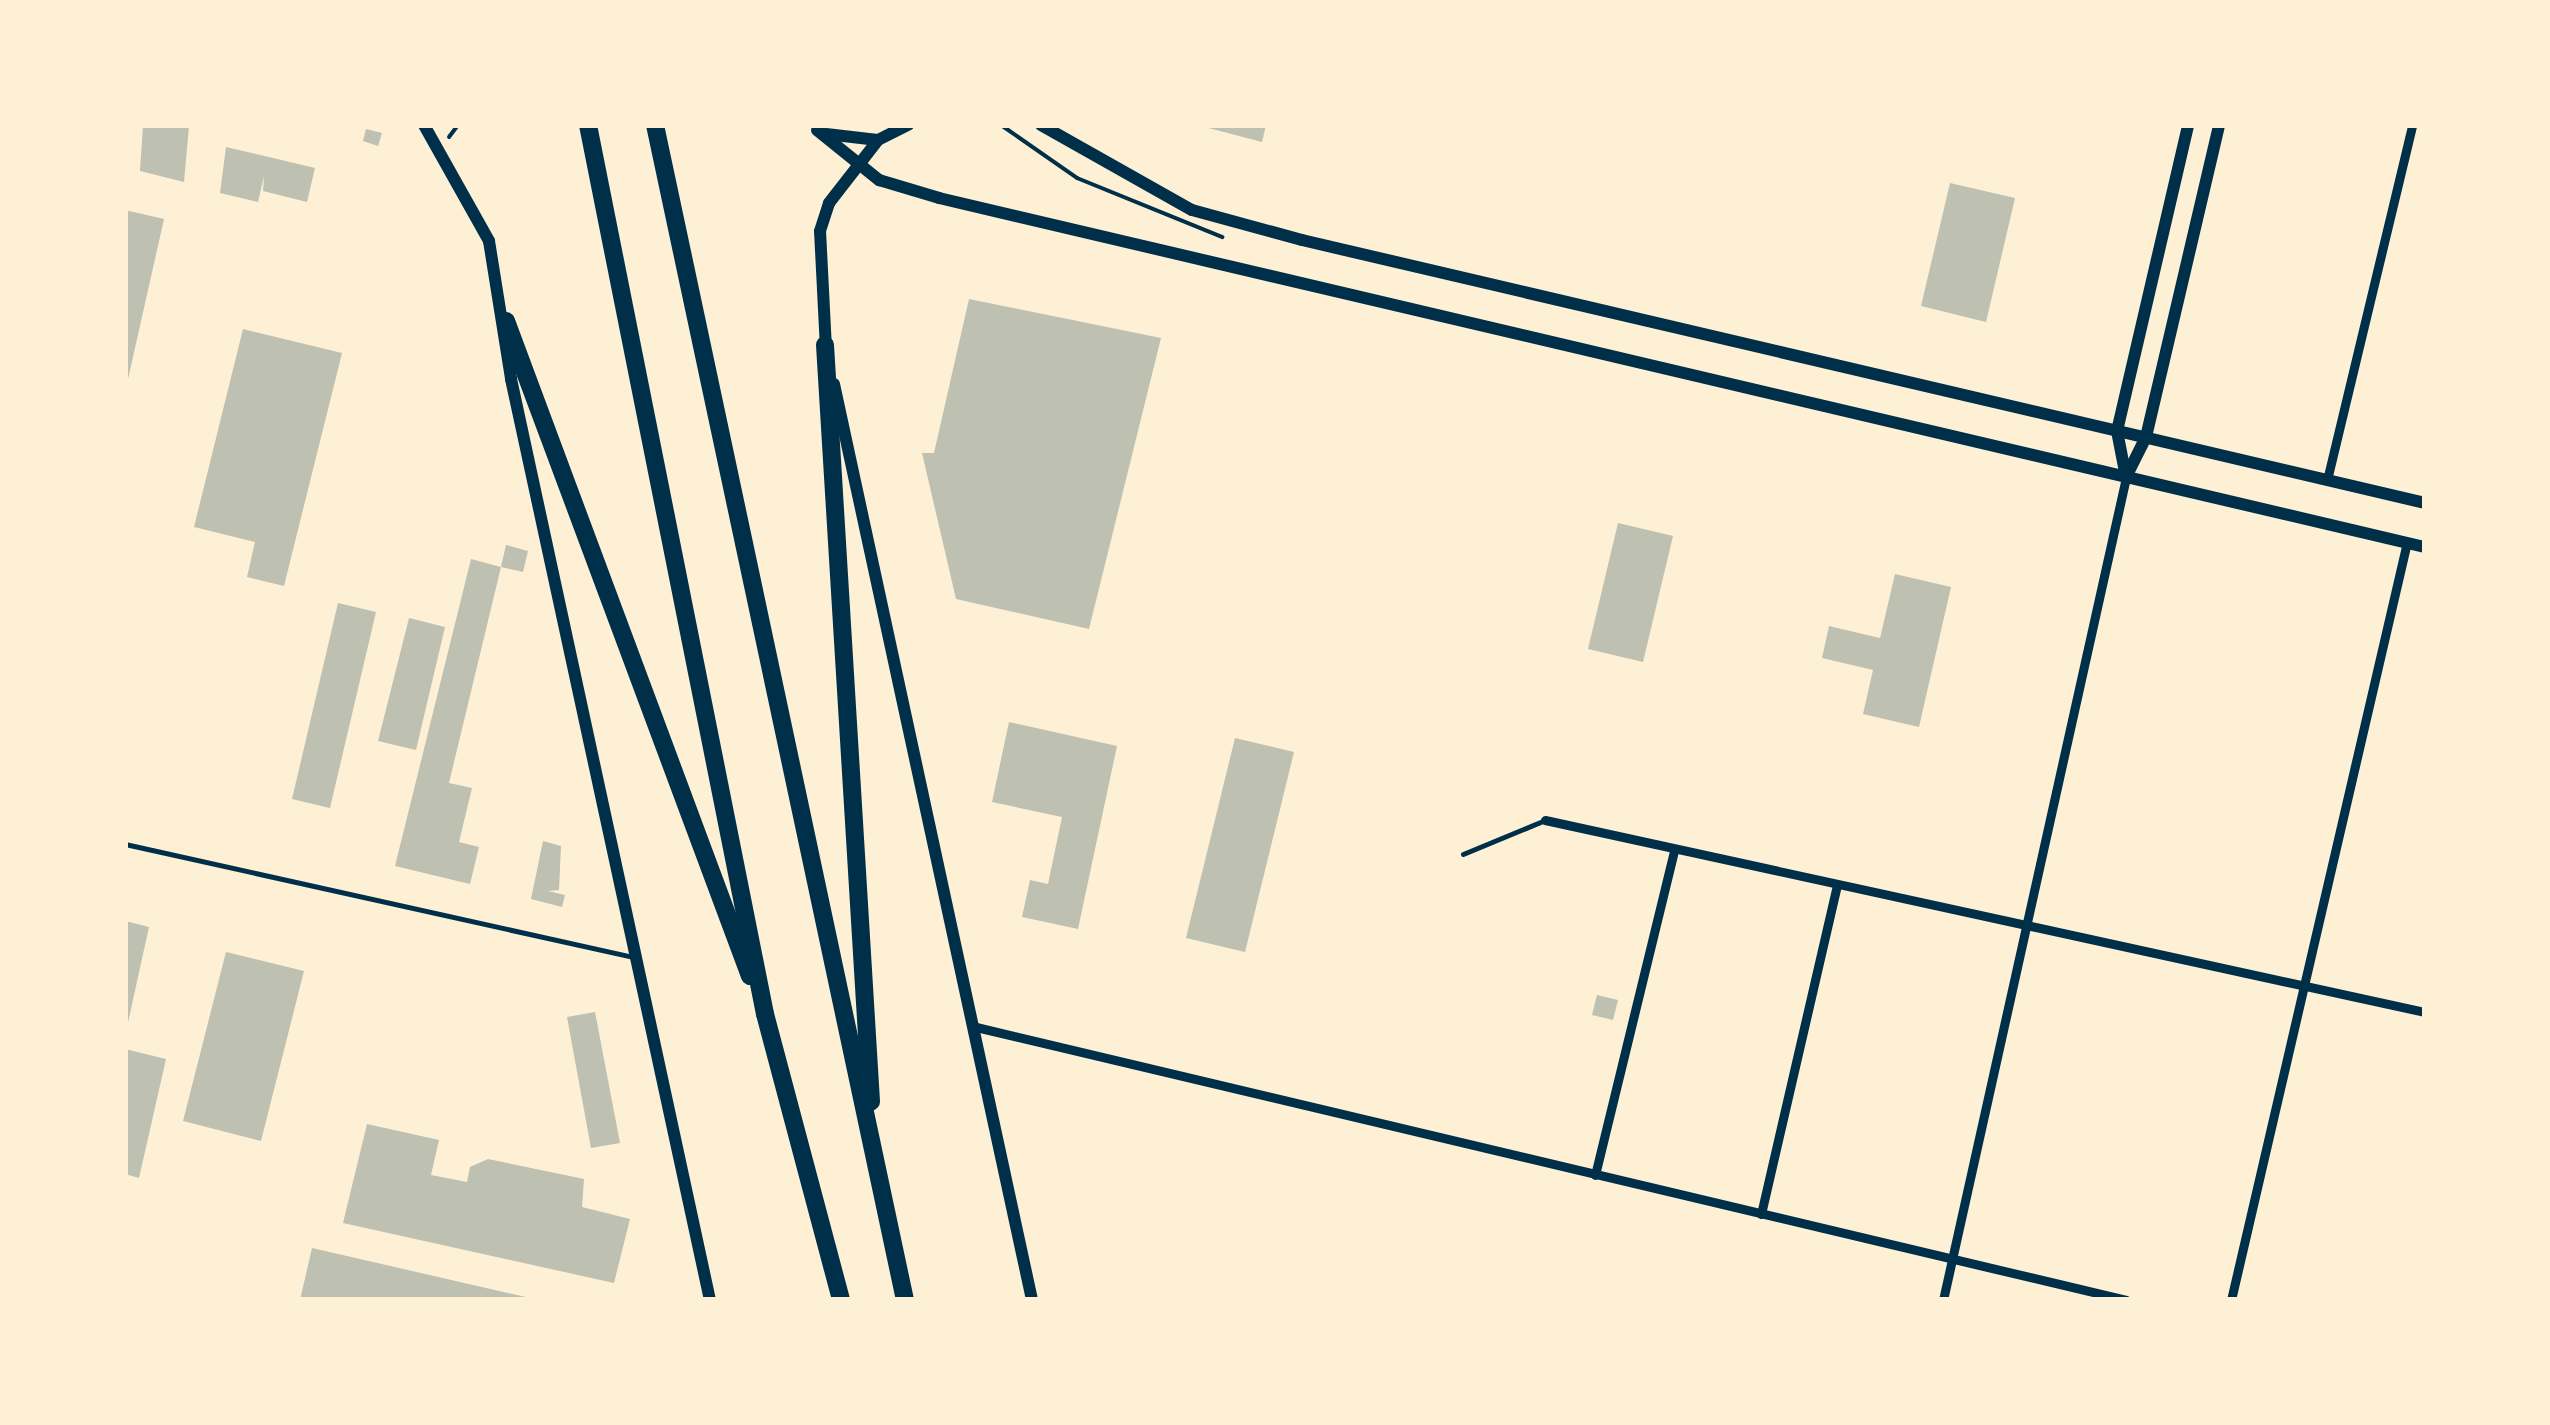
<!DOCTYPE html>
<html>
<head>
<meta charset="utf-8">
<style>
  body { margin:0 }
  #map { position:relative; width:2550px; height:1425px; overflow:hidden; background:#fdf0d5; font-family:Lato,sans-serif }
  div>[style] { position:absolute }
  [style*='--x'] { left:calc(var(--x)*1px); top:calc(var(--y)*1px); width:calc(var(--w)*1px); rotate:calc(var(--a)*1deg) }
  .building>* { inset:0; background:#bec0b2 }
  .path>* { height:4px; margin:-2px; padding:0 2px; transform-origin:2px; border-radius:2px; background:#003049 }
  .service>* { height:5px; margin:-2.5px; padding:0 2.5px; transform-origin:2.5px; border-radius:2.5px; background:#003049 }
  .minor>* { height:9px; margin:-4.5px; padding:0 4.5px; transform-origin:4.5px; border-radius:4.5px; background:#003049 }
  .secondary>* { height:12px; margin:-6px; padding:0 6px; transform-origin:6px; border-radius:6px; background:#003049 }
  .motorway>* { height:18px; margin:-9px; padding:0 9px; transform-origin:9px; border-radius:9px; background:#003049 }
  span { translate:-50% -50%; white-space:nowrap; text-align:center; line-height:1.15; -webkit-text-stroke:8px #fdf0d5; paint-order:stroke }
  .frame { position:absolute; inset:0; border:128px solid #fdf0d5; pointer-events:none }
</style>
</head>
<body>
<div id="map">
  <div class="building">
    <i style="clip-path:polygon(143px 125px,189px 126px,184px 182px,140px 171px)"></i>
    <i style="clip-path:polygon(1197px 125px,1266px 125px,1262px 142px)"></i>
    <i style="clip-path:polygon(366px 129px,382px 133px,378px 146px,363px 141px)"></i>
    <i style="clip-path:polygon(226px 147px,315px 168px,307px 202px,263px 191px,264px 176px,258px 202px,220px 193px)"></i>
    <i style="clip-path:polygon(1950px 183px,2015px 198px,1986px 322px,1921px 306px)"></i>
    <i style="clip-path:polygon(125px 210px,164px 219px,126px 388px,125px 388px)"></i>
    <i style="clip-path:polygon(969px 299px,1161px 338px,1089px 629px,956px 599px,922px 453px,934px 453px)"></i>
    <i style="clip-path:polygon(243px 329px,342px 353px,284px 586px,247px 577px,255px 542px,194px 527px)"></i>
    <i style="clip-path:polygon(1618px 523px,1673px 536px,1643px 662px,1588px 649px)"></i>
    <i style="clip-path:polygon(506px 545px,528px 551px,523px 572px,501px 567px,449px 783px,472px 788px,459px 842px,479px 847px,470px 884px,395px 866px,471px 559px,501px 567px)"></i>
    <i style="clip-path:polygon(1895px 574px,1951px 587px,1919px 727px,1863px 714px,1873px 670px,1822px 658px,1829px 626px,1880px 638px)"></i>
    <i style="clip-path:polygon(338px 603px,376px 612px,330px 808px,292px 799px)"></i>
    <i style="clip-path:polygon(409px 618px,445px 627px,416px 750px,378px 741px)"></i>
    <i style="clip-path:polygon(1009px 722px,1117px 746px,1078px 929px,1022px 917px,1030px 880px,1048px 884px,1062px 817px,992px 802px)"></i>
    <i style="clip-path:polygon(1235px 738px,1294px 752px,1245px 952px,1186px 938px)"></i>
    <i style="clip-path:polygon(543px 841px,561px 846px,559px 890px,548px 891px,565px 895px,562px 907px,531px 899px)"></i>
    <i style="clip-path:polygon(125px 921px,149px 927px,127px 1027px,125px 1027px)"></i>
    <i style="clip-path:polygon(226px 952px,304px 971px,261px 1141px,183px 1121px)"></i>
    <i style="clip-path:polygon(1597px 995px,1618px 1000px,1613px 1020px,1592px 1015px)"></i>
    <i style="clip-path:polygon(595px 1012px,620px 1143px,591px 1148px,567px 1017px)"></i>
    <i style="clip-path:polygon(125px 1049px,166px 1059px,139px 1178px,125px 1174px)"></i>
    <i style="clip-path:polygon(367px 1124px,439px 1140px,431px 1175px,467px 1182px,470px 1167px,488px 1159px,584px 1179px,582px 1207px,630px 1219px,614px 1283px,343px 1223px)"></i>
    <i style="clip-path:polygon(312px 1248px,530px 1298px,530px 1300px,300px 1300px)"></i>
  </div>
  <div class="path">
    <i style="--x:1001;--y:125;--w:93;--a:34.9"></i>
    <i style="--x:1077;--y:178;--w:157;--a:22.1"></i>
    <i style="--x:449;--y:137;--w:15;--a:-53"></i>
  </div>
  <div class="service">
    <i style="--x:125;--y:844;--w:520;--a:12.54"></i>
    <i style="--x:1463;--y:854;--w:89;--a:-22.5"></i>
  </div>
  <div class="minor">
    <i style="--x:2327;--y:480;--w:365;--a:-76.5"></i>
    <i style="--x:1545;--y:820;--w:901;--a:12.31"></i>
    <i style="--x:976;--y:1027;--w:1182;--a:13.35"></i>
    <i style="--x:1595;--y:1175;--w:334;--a:-76.3"></i>
    <i style="--x:1761;--y:1214;--w:337;--a:-77"></i>
    <i style="--x:1943;--y:1300;--w:843;--a:-77.46"></i>
    <i style="--x:2231;--y:1300;--w:778;--a:-76.93"></i>
  </div>
  <div class="secondary">
    <i style="--x:424;--y:125;--w:133;--a:60.7"></i>
    <i style="--x:489;--y:241;--w:140;--a:80.9"></i>
    <i style="--x:511;--y:379;--w:942;--a:77.81"></i>
    <i style="--x:1041;--y:125;--w:173;--a:29.4"></i>
    <i style="--x:1192;--y:210;--w:114;--a:15.3"></i>
    <i style="--x:1302;--y:240;--w:1153;--a:13.18"></i>
    <i style="--x:817;--y:130;--w:80;--a:38.9"></i>
    <i style="--x:879;--y:180;--w:63;--a:16.7"></i>
    <i style="--x:939;--y:198;--w:1526;--a:13.22"></i>
    <i style="--x:826;--y:134;--w:52;--a:6.6"></i>
    <i style="--x:878;--y:140;--w:34;--a:-27"></i>
    <i style="--x:826;--y:349;--w:118;--a:-92.9"></i>
    <i style="--x:820;--y:231;--w:29;--a:-72"></i>
    <i style="--x:829;--y:203;--w:80;--a:-52.1"></i>
    <i style="--x:834;--y:384;--w:937;--a:77.8"></i>
    <i style="--x:2126;--y:477;--w:45;--a:-63.4"></i>
    <i style="--x:2146;--y:437;--w:320;--a:-76.8"></i>
    <i style="--x:2126;--y:477;--w:47;--a:-101.1"></i>
    <i style="--x:2117;--y:431;--w:314;--a:-76.9"></i>
  </div>
  <div class="motorway">
    <i style="--x:588;--y:125;--w:906;--a:78.74"></i>
    <i style="--x:765;--y:1014;--w:296;--a:75.1"></i>
    <i style="--x:655;--y:125;--w:1201;--a:77.99"></i>
    <i style="--x:506;--y:321;--w:699;--a:69.57"></i>
    <i style="--x:825;--y:345;--w:758;--a:86.52"></i>
  </div>
  <div class="frame"></div>
</div>
</body>
</html>
